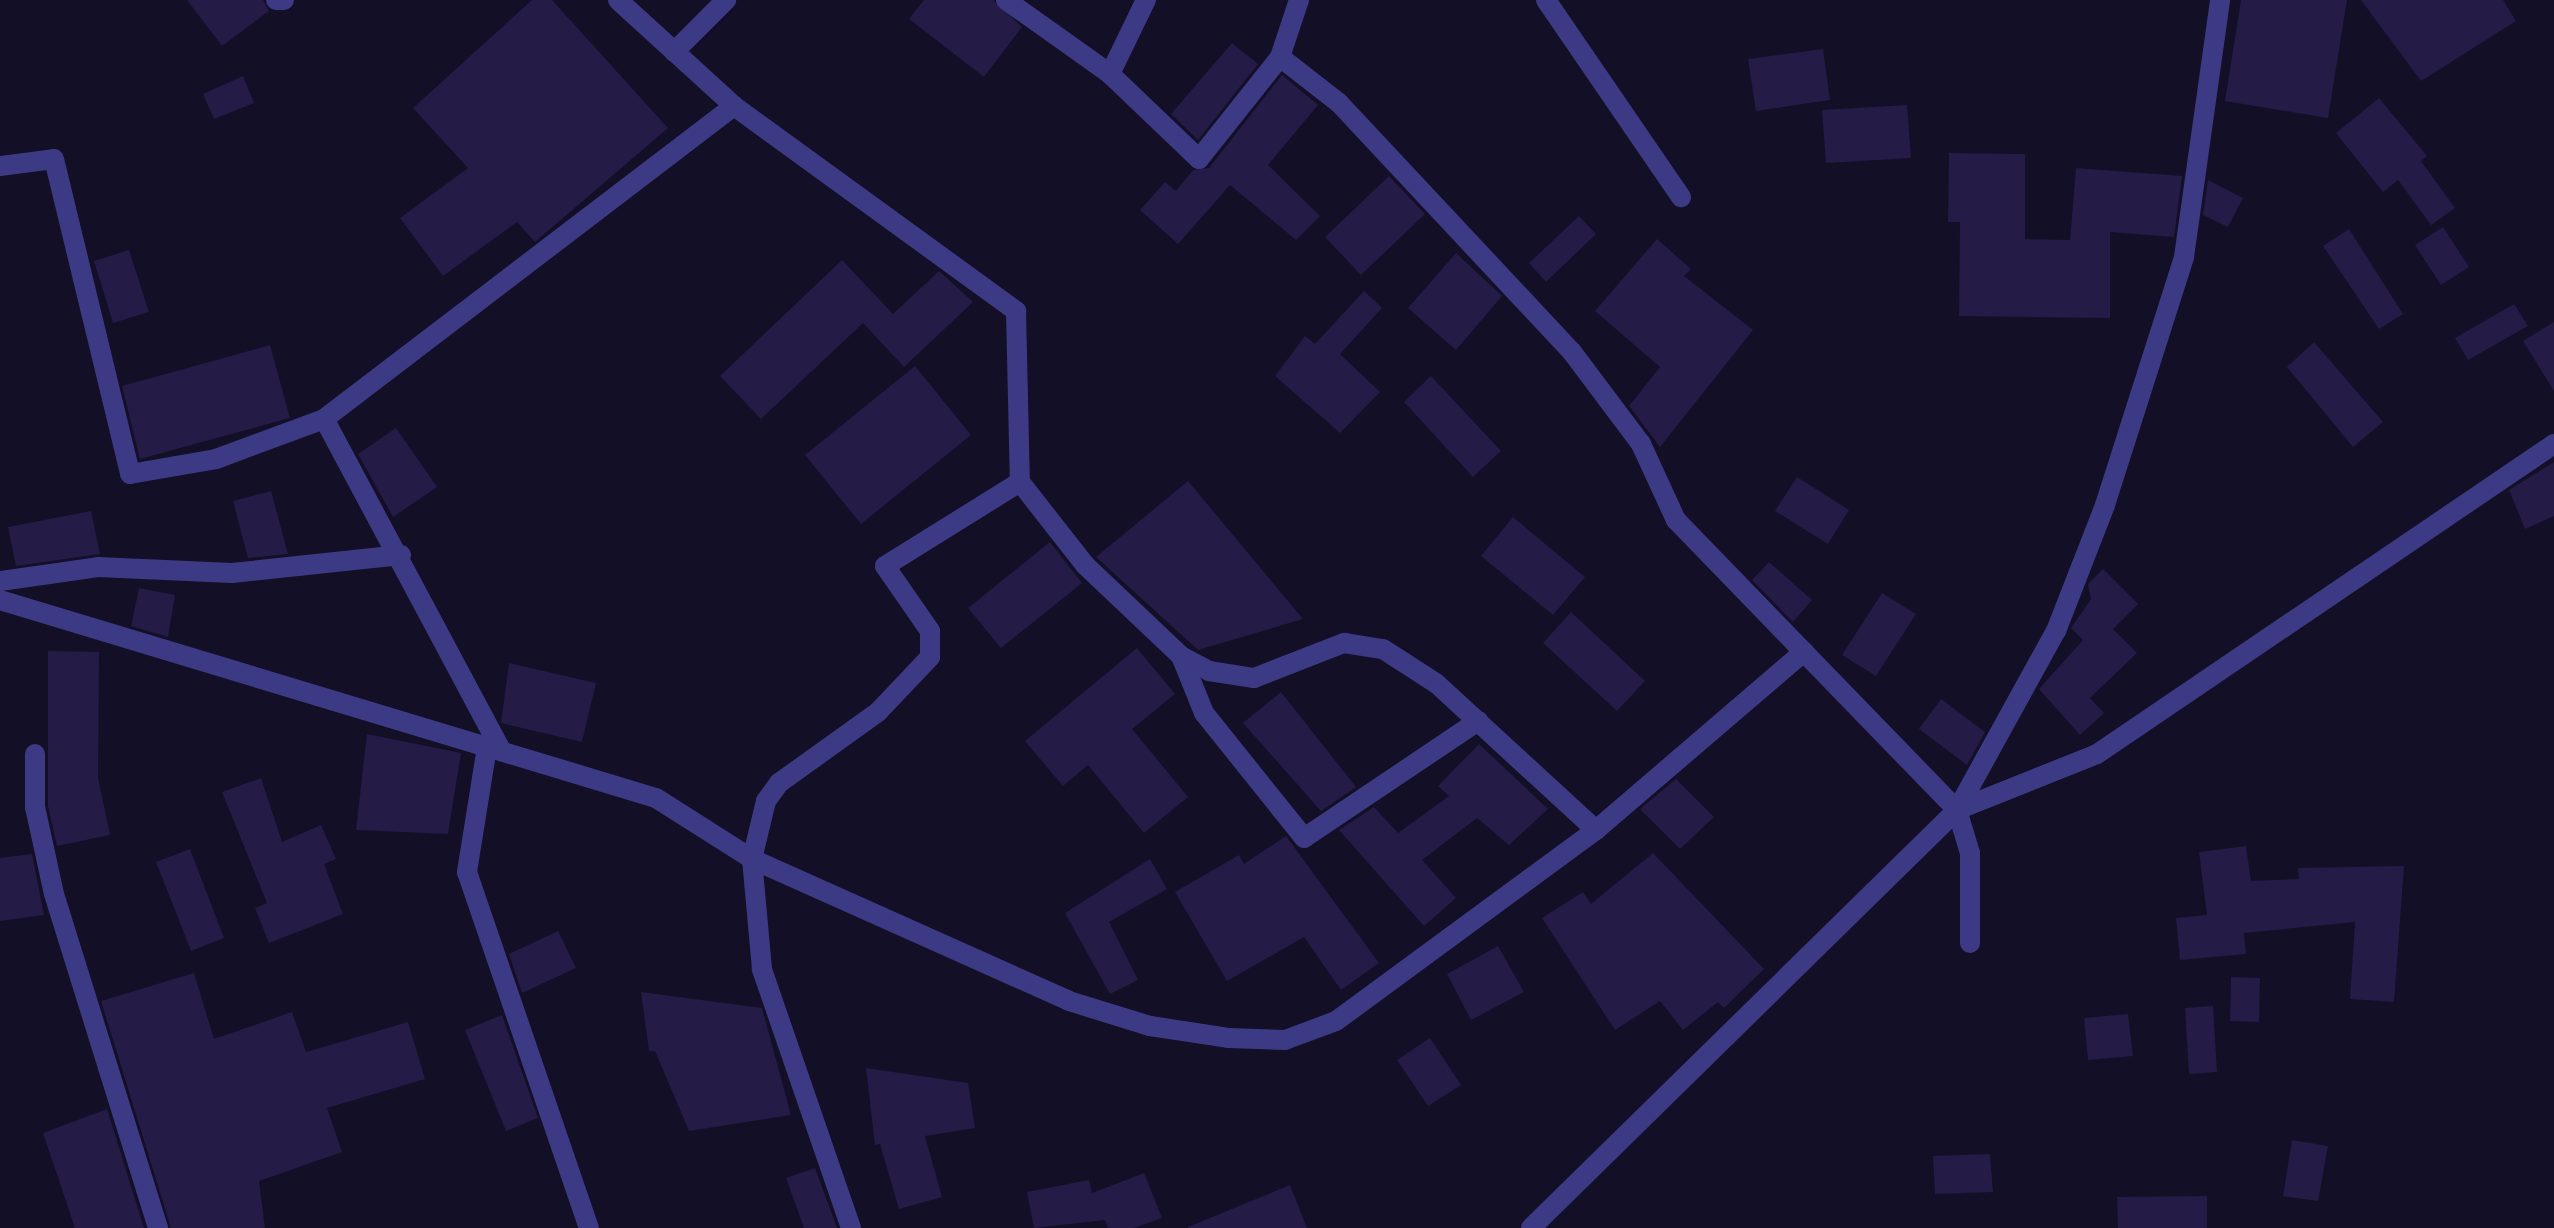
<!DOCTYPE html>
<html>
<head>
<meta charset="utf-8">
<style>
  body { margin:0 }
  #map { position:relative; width:2554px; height:1228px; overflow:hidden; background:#130f26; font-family:Lato,sans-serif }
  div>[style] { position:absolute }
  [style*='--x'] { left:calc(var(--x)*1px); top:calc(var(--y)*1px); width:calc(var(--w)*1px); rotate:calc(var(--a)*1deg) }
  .building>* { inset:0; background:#241b47 }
  .street>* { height:20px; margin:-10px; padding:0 10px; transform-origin:10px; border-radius:10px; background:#3d3a85 }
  span { translate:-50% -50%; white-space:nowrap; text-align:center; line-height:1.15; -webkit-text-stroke:6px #130f26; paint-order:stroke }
</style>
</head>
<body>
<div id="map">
  <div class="building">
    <i style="clip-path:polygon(187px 0,263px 0,269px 11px,222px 46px)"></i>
    <i style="clip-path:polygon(532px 0,552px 0,668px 128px,535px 242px,517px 222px,443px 276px,400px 218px,468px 168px,413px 108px)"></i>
    <i style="clip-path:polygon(924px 0,993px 0,1022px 27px,984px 77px,909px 19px)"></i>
    <i style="clip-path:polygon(2241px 0,2347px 0,2328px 118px,2225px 101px)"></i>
    <i style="clip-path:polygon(2361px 0,2503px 0,2516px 21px,2421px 81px)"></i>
    <i style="clip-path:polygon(1232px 43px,1258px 64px,1198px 140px,1171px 114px)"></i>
    <i style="clip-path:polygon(1823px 49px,1830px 100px,1756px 111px,1748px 59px)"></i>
    <i style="clip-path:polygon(1282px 75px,1318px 105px,1268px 165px,1320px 216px,1296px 240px,1230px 185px,1178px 244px,1140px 210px,1165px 182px,1176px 191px,1193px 170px,1209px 168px)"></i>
    <i style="clip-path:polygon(243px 76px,254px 103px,214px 119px,203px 94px)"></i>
    <i style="clip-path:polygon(2379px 98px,2427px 156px,2421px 161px,2455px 208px,2431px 225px,2398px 180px,2383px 192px,2336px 133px)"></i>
    <i style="clip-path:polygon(1907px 105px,1911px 158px,1826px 163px,1822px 110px)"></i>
    <i style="clip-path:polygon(1949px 153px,2025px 154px,2025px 239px,2070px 240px,2076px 168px,2182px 176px,2174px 237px,2110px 232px,2110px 318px,1959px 316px,1960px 222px,1948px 222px)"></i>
    <i style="clip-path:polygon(1389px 176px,1425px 214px,1361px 275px,1325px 237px)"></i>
    <i style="clip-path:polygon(2208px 180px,2243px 198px,2228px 227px,2203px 215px)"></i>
    <i style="clip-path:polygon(1579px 216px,1596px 234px,1546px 282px,1529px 263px)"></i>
    <i style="clip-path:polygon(2443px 227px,2469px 267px,2441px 285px,2415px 245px)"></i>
    <i style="clip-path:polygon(2349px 229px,2403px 314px,2379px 329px,2323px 246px)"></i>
    <i style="clip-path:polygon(1657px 239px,1691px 269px,1684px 276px,1753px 330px,1660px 447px,1629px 406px,1660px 367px,1595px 311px)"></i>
    <i style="clip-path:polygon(129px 250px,149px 312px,113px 323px,94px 261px)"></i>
    <i style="clip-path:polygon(1456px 253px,1502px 296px,1456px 350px,1408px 308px)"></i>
    <i style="clip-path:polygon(842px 260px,893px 314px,939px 271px,973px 302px,904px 367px,863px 323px,761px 419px,720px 376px)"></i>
    <i style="clip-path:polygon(1364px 291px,1382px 308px,1340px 354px,1380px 392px,1340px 433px,1275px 376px,1305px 336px,1315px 344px)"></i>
    <i style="clip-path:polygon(2514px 304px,2528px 326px,2468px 360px,2455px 338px)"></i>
    <i style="clip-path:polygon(2554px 322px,2554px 391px,2523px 341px)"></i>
    <i style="clip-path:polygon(2314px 342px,2383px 422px,2353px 447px,2287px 367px)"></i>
    <i style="clip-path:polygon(270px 345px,290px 418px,140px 459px,122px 386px)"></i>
    <i style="clip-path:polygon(915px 366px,971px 435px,861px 524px,805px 455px)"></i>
    <i style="clip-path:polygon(1431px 376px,1501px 451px,1473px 477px,1404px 402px)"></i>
    <i style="clip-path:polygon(396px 428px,437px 487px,393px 517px,358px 454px)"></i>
    <i style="clip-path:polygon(2554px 462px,2554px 516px,2525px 529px,2509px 490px)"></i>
    <i style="clip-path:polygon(1797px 477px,1849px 510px,1828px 544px,1775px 511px)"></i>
    <i style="clip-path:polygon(1188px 481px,1303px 619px,1198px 650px,1096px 557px)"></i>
    <i style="clip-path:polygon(271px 491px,288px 554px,248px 558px,233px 501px)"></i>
    <i style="clip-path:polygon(91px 511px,100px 554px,16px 566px,8px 527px)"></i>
    <i style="clip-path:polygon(1513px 517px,1585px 577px,1553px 615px,1481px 556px)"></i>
    <i style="clip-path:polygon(1050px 542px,1082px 583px,1001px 648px,968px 608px)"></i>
    <i style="clip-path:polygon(1769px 562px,1812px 600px,1793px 622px,1752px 580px)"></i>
    <i style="clip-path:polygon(2103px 569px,2138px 604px,2113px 629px,2137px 653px,2090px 698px,2104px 713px,2080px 735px,2039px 689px,2083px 640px,2071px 628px,2091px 599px,2088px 584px)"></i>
    <i style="clip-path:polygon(139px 588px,175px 595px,168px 637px,131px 626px)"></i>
    <i style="clip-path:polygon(1882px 593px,1916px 614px,1876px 676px,1842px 655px)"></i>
    <i style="clip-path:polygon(1571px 612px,1645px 681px,1617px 711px,1543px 643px)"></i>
    <i style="clip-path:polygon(1137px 648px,1175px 694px,1132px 729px,1188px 797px,1144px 833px,1088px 765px,1063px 786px,1025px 741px)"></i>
    <i style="clip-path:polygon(48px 651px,99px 652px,98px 778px,110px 835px,57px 846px,48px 806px)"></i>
    <i style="clip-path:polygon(509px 663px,596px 683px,582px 742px,501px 723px)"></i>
    <i style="clip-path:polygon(1281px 692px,1356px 787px,1321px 811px,1243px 723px)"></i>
    <i style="clip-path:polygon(1941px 699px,1985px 732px,1967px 765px,1919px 729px)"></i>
    <i style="clip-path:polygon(367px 734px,461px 753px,448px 834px,356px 830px)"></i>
    <i style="clip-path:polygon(1479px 744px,1548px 809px,1509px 845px,1477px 818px,1422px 860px,1456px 898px,1424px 926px,1339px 830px,1374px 807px,1398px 833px,1449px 796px,1438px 786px)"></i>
    <i style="clip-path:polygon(261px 778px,282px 842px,321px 825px,336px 859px,324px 864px,343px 914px,269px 943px,255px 908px,267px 903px,222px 792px)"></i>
    <i style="clip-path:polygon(1676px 779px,1714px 817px,1680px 849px,1640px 809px)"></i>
    <i style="clip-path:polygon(1286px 836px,1379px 963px,1341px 990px,1304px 937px,1227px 981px,1175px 892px,1239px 855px,1244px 864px)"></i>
    <i style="clip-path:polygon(2246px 846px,2251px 881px,2299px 879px,2298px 868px,2404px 866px,2394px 1002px,2350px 999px,2355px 922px,2244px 933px,2246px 954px,2180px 960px,2176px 918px,2207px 915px,2199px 852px)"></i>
    <i style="clip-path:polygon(190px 849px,224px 938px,191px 951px,156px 862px)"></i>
    <i style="clip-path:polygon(1653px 853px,1764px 969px,1724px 1008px,1718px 1002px,1683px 1030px,1660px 1001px,1615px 1030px,1542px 918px,1583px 892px,1591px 904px)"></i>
    <i style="clip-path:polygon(32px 854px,44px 915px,0 921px,0 858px)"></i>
    <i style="clip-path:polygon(1150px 859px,1167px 889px,1109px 922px,1138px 980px,1110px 994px,1065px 913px)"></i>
    <i style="clip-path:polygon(558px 931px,576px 968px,522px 993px,509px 954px)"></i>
    <i style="clip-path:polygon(1498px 946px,1524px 992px,1471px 1020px,1447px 974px)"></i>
    <i style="clip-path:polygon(194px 973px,214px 1039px,292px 1012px,306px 1052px,408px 1022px,425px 1079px,327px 1108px,342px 1152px,259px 1181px,265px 1228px,171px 1228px,101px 1001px)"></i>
    <i style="clip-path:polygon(2231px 977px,2260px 978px,2259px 1022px,2230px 1021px)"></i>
    <i style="clip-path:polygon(641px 992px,762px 1008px,791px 1115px,689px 1131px,655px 1051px,649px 1051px)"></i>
    <i style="clip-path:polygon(2213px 1006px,2217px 1072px,2189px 1074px,2185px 1008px)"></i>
    <i style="clip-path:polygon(2128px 1014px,2133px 1056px,2088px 1060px,2084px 1018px)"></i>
    <i style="clip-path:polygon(502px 1015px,538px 1118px,506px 1131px,465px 1030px)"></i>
    <i style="clip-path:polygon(1430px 1038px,1461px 1085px,1428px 1106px,1397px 1060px)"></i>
    <i style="clip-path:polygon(866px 1068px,968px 1083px,975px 1128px,925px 1136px,942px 1197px,899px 1209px,880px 1144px,875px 1145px)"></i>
    <i style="clip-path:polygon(107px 1109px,144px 1228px,75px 1228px,43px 1133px)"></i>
    <i style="clip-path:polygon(2292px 1140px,2328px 1146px,2318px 1201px,2283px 1196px)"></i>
    <i style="clip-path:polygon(1990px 1154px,1993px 1192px,1935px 1194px,1933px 1156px)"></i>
    <i style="clip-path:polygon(815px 1168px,837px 1228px,804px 1228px,786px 1178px)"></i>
    <i style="clip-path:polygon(1144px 1173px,1162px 1218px,1134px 1228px,1108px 1228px,1105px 1220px,1034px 1228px,1027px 1192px,1089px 1180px,1092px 1193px)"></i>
    <i style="clip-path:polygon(1290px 1185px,1307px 1228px,1188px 1228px,1188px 1227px)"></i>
    <i style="clip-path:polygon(2207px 1196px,2207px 1228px,2118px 1228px,2117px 1197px)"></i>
  </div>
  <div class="street">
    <i style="--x:276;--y:0;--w:8;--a:0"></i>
    <i style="--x:618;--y:0;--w:157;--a:42.4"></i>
    <i style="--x:734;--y:106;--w:349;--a:36"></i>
    <i style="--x:1016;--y:311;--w:171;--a:88.7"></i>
    <i style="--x:1020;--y:482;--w:105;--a:51.9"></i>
    <i style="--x:1085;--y:565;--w:132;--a:43.5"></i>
    <i style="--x:1181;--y:656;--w:32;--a:28"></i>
    <i style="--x:1209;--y:671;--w:46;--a:8.8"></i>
    <i style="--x:1254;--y:678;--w:97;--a:-21.3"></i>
    <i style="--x:1344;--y:643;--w:39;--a:9"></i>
    <i style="--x:1383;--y:649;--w:64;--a:32.9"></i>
    <i style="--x:1437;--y:684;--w:216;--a:42.6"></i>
    <i style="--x:1006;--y:0;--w:128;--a:35.4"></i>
    <i style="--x:1110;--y:74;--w:123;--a:43.7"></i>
    <i style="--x:1199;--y:159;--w:130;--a:-51.5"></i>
    <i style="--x:1299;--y:0;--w:60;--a:108.4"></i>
    <i style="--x:1280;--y:57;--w:75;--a:37.9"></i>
    <i style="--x:1339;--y:103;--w:341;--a:46.9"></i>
    <i style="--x:1572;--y:352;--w:115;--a:53.1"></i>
    <i style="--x:1641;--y:444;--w:84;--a:65.3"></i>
    <i style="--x:1676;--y:520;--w:404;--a:45.9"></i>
    <i style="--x:1957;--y:810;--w:45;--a:73.2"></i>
    <i style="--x:1970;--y:853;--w:90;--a:90"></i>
    <i style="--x:1546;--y:0;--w:239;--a:55.6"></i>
    <i style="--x:674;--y:52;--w:74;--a:-45"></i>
    <i style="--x:1110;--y:74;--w:82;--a:-64.1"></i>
    <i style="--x:0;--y:166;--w:54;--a:-7.4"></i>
    <i style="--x:54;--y:159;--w:324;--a:76.4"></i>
    <i style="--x:130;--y:474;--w:87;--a:-9.9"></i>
    <i style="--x:216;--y:459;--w:115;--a:-20.3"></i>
    <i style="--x:0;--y:581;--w:99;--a:-8.1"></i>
    <i style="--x:98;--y:567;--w:134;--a:2.6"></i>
    <i style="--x:232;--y:573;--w:170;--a:-6.1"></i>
    <i style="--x:0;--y:600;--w:685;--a:16.8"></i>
    <i style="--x:656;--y:798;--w:114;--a:32.4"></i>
    <i style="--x:752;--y:859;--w:347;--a:24.1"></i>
    <i style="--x:1069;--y:1001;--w:85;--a:17.2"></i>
    <i style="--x:1150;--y:1026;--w:79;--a:8.7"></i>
    <i style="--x:1228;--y:1038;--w:57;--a:2"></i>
    <i style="--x:1285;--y:1040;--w:54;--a:-20.4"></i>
    <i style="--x:1336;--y:1021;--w:323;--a:-36.3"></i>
    <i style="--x:1596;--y:830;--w:274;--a:-40.6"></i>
    <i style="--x:1181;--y:656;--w:61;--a:68"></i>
    <i style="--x:1204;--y:713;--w:160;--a:51.3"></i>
    <i style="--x:1304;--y:838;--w:210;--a:-33.9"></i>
    <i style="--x:487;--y:747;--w:127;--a:99.1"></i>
    <i style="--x:467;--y:872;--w:376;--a:71.1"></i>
    <i style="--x:501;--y:750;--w:375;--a:-118.1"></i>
    <i style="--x:324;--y:419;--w:516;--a:-37.36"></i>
    <i style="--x:35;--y:754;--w:53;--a:90"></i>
    <i style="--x:35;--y:807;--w:89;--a:77.7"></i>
    <i style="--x:54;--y:894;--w:350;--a:72.7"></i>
    <i style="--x:1957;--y:810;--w:205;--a:-61.1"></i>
    <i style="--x:2056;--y:631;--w:135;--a:-68.7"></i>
    <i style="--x:2105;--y:505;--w:260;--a:-72.3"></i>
    <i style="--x:2184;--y:257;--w:260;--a:-82"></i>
    <i style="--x:851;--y:1228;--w:274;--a:-109"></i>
    <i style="--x:762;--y:969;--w:110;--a:-95.2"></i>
    <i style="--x:752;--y:859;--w:60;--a:-76.4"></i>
    <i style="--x:766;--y:801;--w:22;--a:-54"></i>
    <i style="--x:779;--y:783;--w:122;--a:-35.6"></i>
    <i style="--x:878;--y:712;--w:76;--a:-46.6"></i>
    <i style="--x:930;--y:657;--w:26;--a:-90"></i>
    <i style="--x:930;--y:631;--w:79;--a:-124.7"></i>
    <i style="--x:885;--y:566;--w:159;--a:-31.9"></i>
    <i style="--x:1531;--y:1228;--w:597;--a:-44.46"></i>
    <i style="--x:1957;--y:810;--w:151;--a:-21.8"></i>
    <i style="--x:2097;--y:754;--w:552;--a:-34.15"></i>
  </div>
</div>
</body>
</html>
